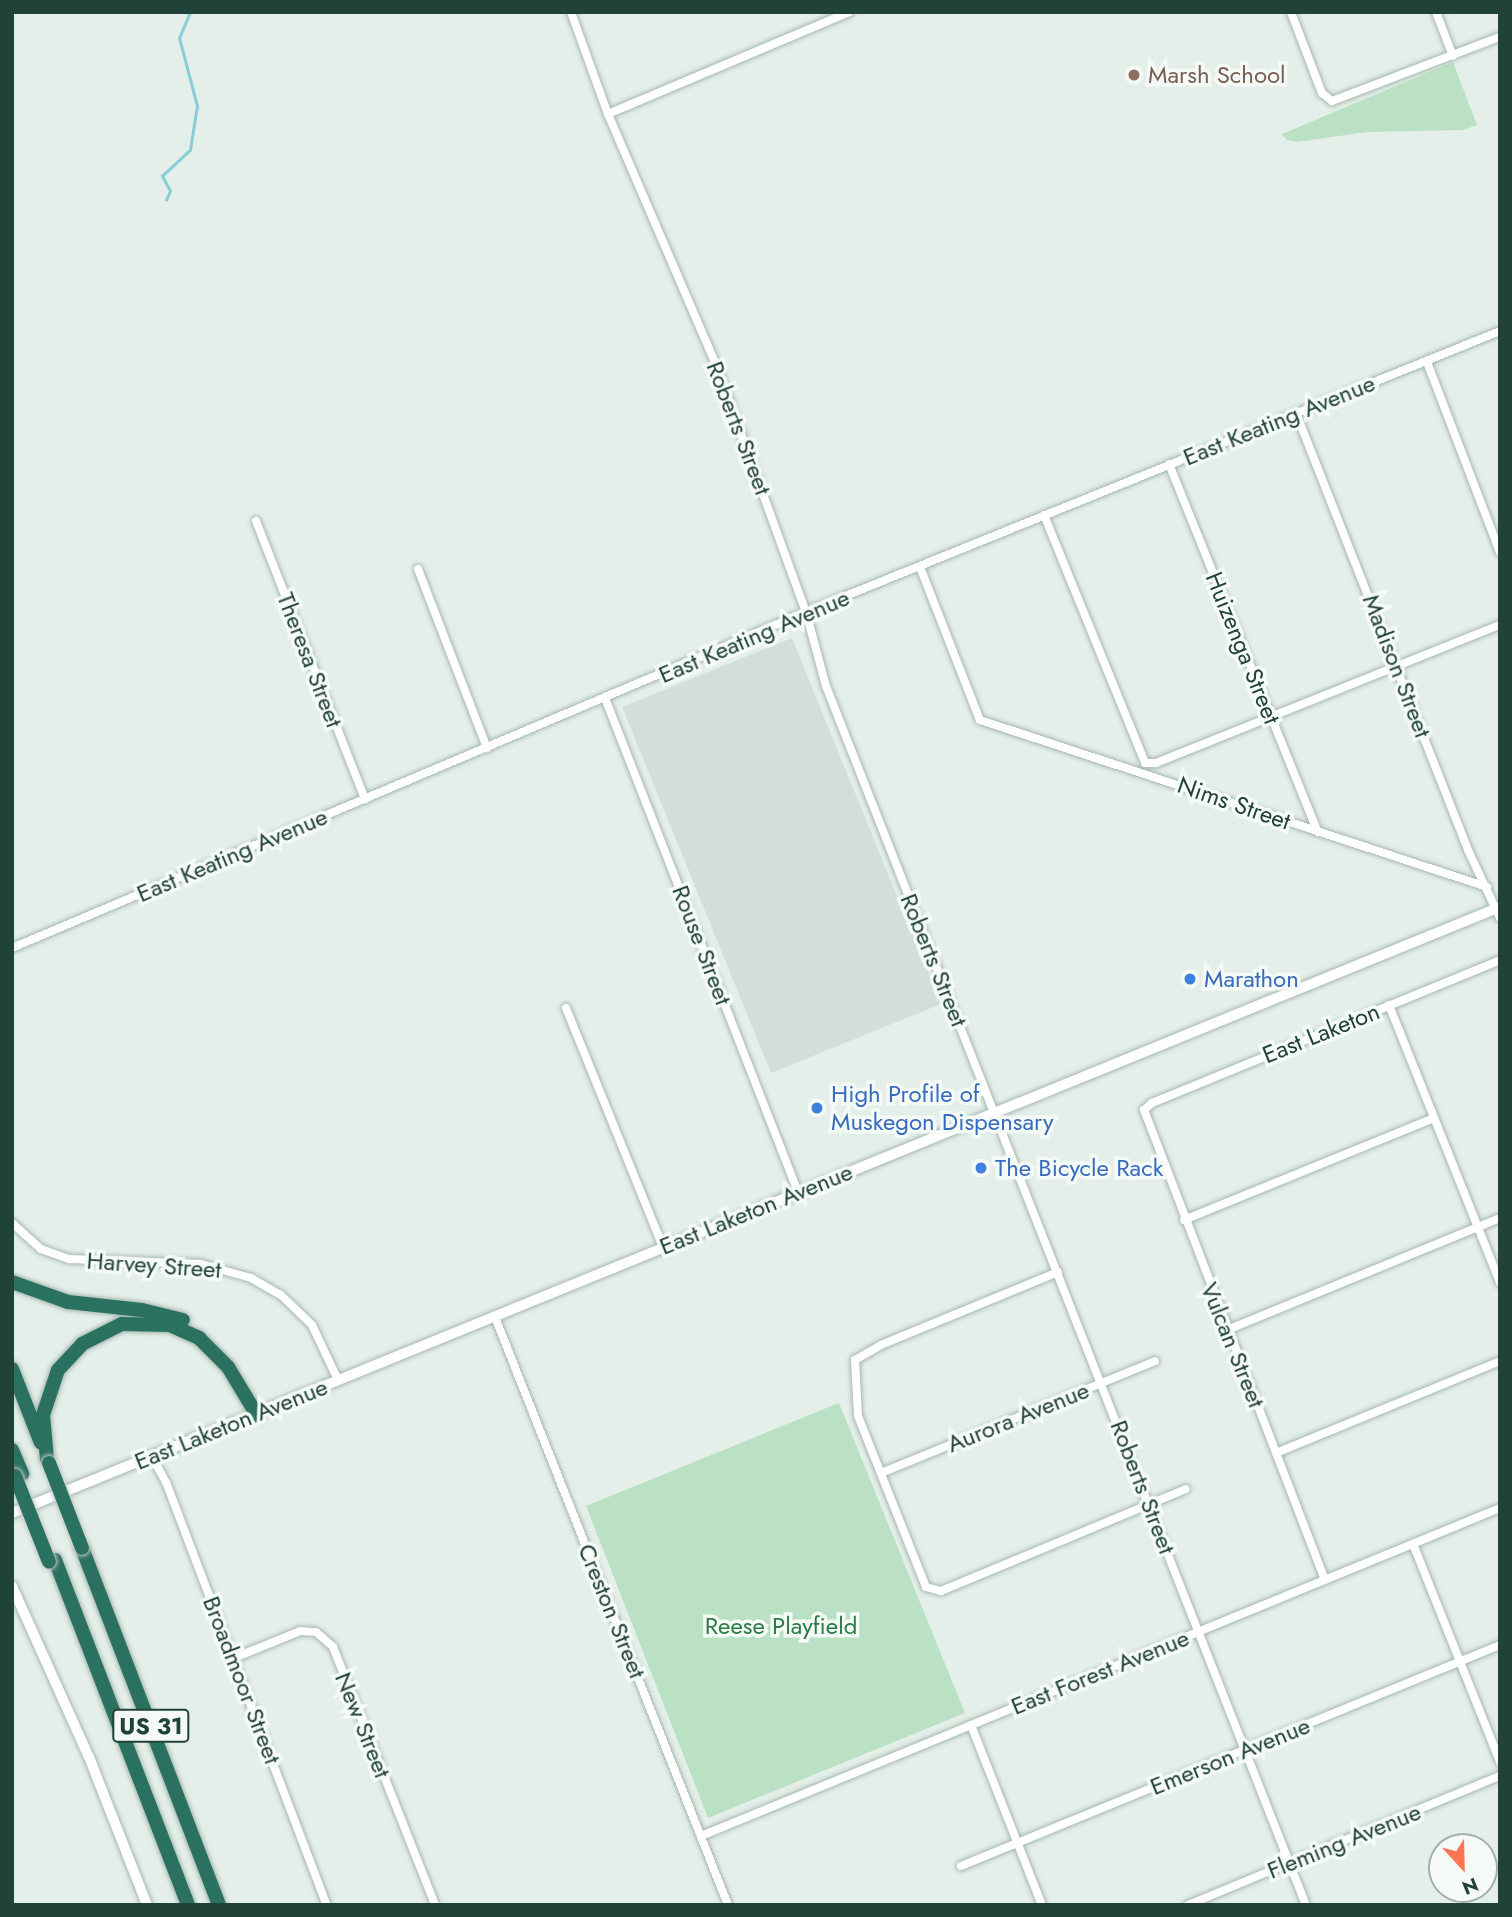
<!DOCTYPE html>
<html>
<head>
<meta charset="utf-8">
<style>
  body { margin:0 }
  #map { position:relative; width:1512px; height:1917px; overflow:hidden; background:#e4efe9; font-family:Jost,sans-serif }
  div>[style] { position:absolute }
  [style*='--x'] { left:calc(var(--x)*1px); top:calc(var(--y)*1px); width:calc(var(--w)*1px); rotate:calc(var(--a)*1deg) }
  .built>* { inset:0; background:#d2dfd8 }
  .green>* { inset:0; background:#bbe1c4 }
  .stream>* { height:2.5px; margin:-1.25px; padding:0 1.25px; transform-origin:1.25px; border-radius:1.25px; background:#88ced7 }
  .roads { filter:drop-shadow(0 0 2px #a6b8b0) drop-shadow(0 0 2px #a6b8b0) }
  .street>* { height:8px; margin:-4px; padding:0 4px; transform-origin:4px; border-radius:4px; background:#fff }
  .secondary>* { height:10px; margin:-5px; padding:0 5px; transform-origin:5px; border-radius:5px; background:#fff }
  .highway>* { height:14px; margin:-7px; padding:0 7px; transform-origin:7px; border-radius:7px; background:#2b715f }
  .bridges { filter:drop-shadow(0 0 2px #c1cac7) drop-shadow(0 0 2px #c1cac7) }
  .highway-bridge>* { height:14px; margin:-7px; padding:0 7px; transform-origin:7px; border-radius:7px; background:#2b715f }
  .dots>* { width:19px; height:19px; translate:-50% -50%; box-sizing:border-box; border:4px solid #f5faf7; border-radius:50% }
  span { translate:-50% -50%; white-space:nowrap; text-align:center; line-height:1.15; -webkit-text-stroke:7px #f5faf7; paint-order:stroke }
  .shield-label span { padding:2px 5px; background:#f5faf7; border:2px solid; border-radius:5px; -webkit-text-stroke-width:0 }
  .shield-label { font-size:23px; color:#214238; font-weight:700 }
  .education-label { font-size:24px; color:#785e54 }
  .left { translate:0 -50%; text-align:left }
  .street-label { font-size:24px; color:#214238 }
  .shop-label { font-size:24px; color:#366cbe }
  .park-label { font-size:24px; color:#287c45 }
  .frame { position:absolute; inset:0; border:14px solid #214238; pointer-events:none }
  .north { position:absolute; left:1428px; top:1833px; width:70px; height:70px; box-sizing:border-box; background:#f5faf7; border:2px solid #a0b0ab; border-radius:50%; rotate:158deg; font-size:19px; font-weight:700; line-height:28px; text-align:center; color:#214238 }
  .north::after { content:''; display:block; margin:auto; width:24px; height:32px; background:#fc7654; clip-path:polygon(50% 0,100% 100%,50% 72%,0 100%) }
</style>
</head>
<body>
<div id="map">
  <div class="built">
    <i style="clip-path:polygon(792px 638px,941px 1004px,771px 1073px,622px 707px)"></i>
  </div>
  <div class="green">
    <i style="clip-path:polygon(1453px 62px,1477px 125px,1463px 130px,1367px 132px,1297px 142px,1287px 140px,1282px 134px)"></i>
    <i style="clip-path:polygon(839px 1403px,965px 1713px,708px 1818px,586px 1506px)"></i>
  </div>
  <div class="stream">
    <i style="--x:166;--y:200;--w:10;--a:-66"></i>
    <i style="--x:170;--y:191;--w:17;--a:-118"></i>
    <i style="--x:162;--y:176;--w:38;--a:-43"></i>
    <i style="--x:190;--y:150;--w:45;--a:-81"></i>
    <i style="--x:197;--y:106;--w:70;--a:-104.8"></i>
    <i style="--x:179;--y:38;--w:28;--a:-67"></i>
  </div>
  <div class="roads">
    <div class="street">
      <i style="--x:571;--y:12;--w:109;--a:70.1"></i>
      <i style="--x:608;--y:114;--w:273;--a:66.7"></i>
      <i style="--x:716;--y:365;--w:263;--a:70"></i>
      <i style="--x:806;--y:612;--w:77;--a:74.9"></i>
      <i style="--x:826;--y:686;--w:1310;--a:68.51"></i>
      <i style="--x:1291;--y:12;--w:87;--a:69.1"></i>
      <i style="--x:1322;--y:93;--w:13;--a:39"></i>
      <i style="--x:1332;--y:101;--w:180;--a:-20.9"></i>
      <i style="--x:1436;--y:12;--w:47;--a:68.9"></i>
      <i style="--x:608;--y:114;--w:262;--a:-22.9"></i>
      <i style="--x:1427;--y:362;--w:204;--a:69"></i>
      <i style="--x:1296;--y:413;--w:470;--a:68.5"></i>
      <i style="--x:1468;--y:850;--w:75;--a:64.8"></i>
      <i style="--x:1169;--y:464;--w:397;--a:68"></i>
      <i style="--x:1044;--y:515;--w:268;--a:67.8"></i>
      <i style="--x:1145;--y:763;--w:11;--a:0"></i>
      <i style="--x:1156;--y:763;--w:371;--a:-21.9"></i>
      <i style="--x:256;--y:521;--w:299;--a:68.6"></i>
      <i style="--x:920;--y:567;--w:164;--a:68.6"></i>
      <i style="--x:980;--y:720;--w:534;--a:18.23"></i>
      <i style="--x:418;--y:569;--w:192;--a:68.9"></i>
      <i style="--x:605;--y:698;--w:530;--a:68.66"></i>
      <i style="--x:12;--y:948;--w:862;--a:-22.94"></i>
      <i style="--x:806;--y:612;--w:749;--a:-22.04"></i>
      <i style="--x:1389;--y:1005;--w:299;--a:68.2"></i>
      <i style="--x:566;--y:1008;--w:258;--a:67.9"></i>
      <i style="--x:1184;--y:1220;--w:270;--a:-22.2"></i>
      <i style="--x:12;--y:1223;--w:39;--a:42"></i>
      <i style="--x:41;--y:1249;--w:30;--a:20"></i>
      <i style="--x:69;--y:1259;--w:132;--a:2.2"></i>
      <i style="--x:201;--y:1264;--w:52;--a:15.6"></i>
      <i style="--x:251;--y:1278;--w:34;--a:30"></i>
      <i style="--x:281;--y:1295;--w:43;--a:44.1"></i>
      <i style="--x:312;--y:1325;--w:61;--a:64.7"></i>
      <i style="--x:1058;--y:1272;--w:191;--a:157.6"></i>
      <i style="--x:881;--y:1345;--w:30;--a:150"></i>
      <i style="--x:855;--y:1360;--w:56;--a:86.9"></i>
      <i style="--x:858;--y:1416;--w:184;--a:68.3"></i>
      <i style="--x:926;--y:1587;--w:16;--a:15"></i>
      <i style="--x:941;--y:1591;--w:265;--a:-22.6"></i>
      <i style="--x:495;--y:1317;--w:632;--a:68.38"></i>
      <i style="--x:1227;--y:1330;--w:295;--a:-22.3"></i>
      <i style="--x:1276;--y:1453;--w:242;--a:-22.3"></i>
      <i style="--x:152;--y:1457;--w:29;--a:61"></i>
      <i style="--x:166;--y:1482;--w:453;--a:69.2"></i>
      <i style="--x:881;--y:1473;--w:296;--a:-22.2"></i>
      <i style="--x:1413;--y:1544;--w:235;--a:68.2"></i>
      <i style="--x:1325;--y:1580;--w:504;--a:-111.06"></i>
      <i style="--x:1144;--y:1110;--w:11;--a:-41"></i>
      <i style="--x:1152;--y:1103;--w:376;--a:-22.3"></i>
      <i style="--x:234;--y:1658;--w:71;--a:-22.2"></i>
      <i style="--x:300;--y:1631;--w:16;--a:4"></i>
      <i style="--x:316;--y:1632;--w:23;--a:41"></i>
      <i style="--x:333;--y:1647;--w:277;--a:68.4"></i>
      <i style="--x:971;--y:1725;--w:193;--a:68.5"></i>
      <i style="--x:701;--y:1836;--w:864;--a:-22.32"></i>
      <i style="--x:961;--y:1866;--w:583;--a:-22.29"></i>
      <i style="--x:1188;--y:1905;--w:338;--a:-22.5"></i>
    </div>
    <div class="secondary">
      <i style="--x:12;--y:1513;--w:1607;--a:-22.16"></i>
      <i style="--x:12;--y:1586;--w:188;--a:65.8"></i>
      <i style="--x:89;--y:1757;--w:159;--a:68.6"></i>
    </div>
    <div class="highway">
      <i style="--x:12;--y:1282;--w:59;--a:19.7"></i>
      <i style="--x:68;--y:1302;--w:74;--a:6.2"></i>
      <i style="--x:142;--y:1310;--w:42;--a:13.7"></i>
      <i style="--x:12;--y:1369;--w:79;--a:68.6"></i>
      <i style="--x:12;--y:1450;--w:26;--a:67"></i>
      <i style="--x:47;--y:1459;--w:44;--a:-95.2"></i>
      <i style="--x:43;--y:1415;--w:47;--a:-71.6"></i>
      <i style="--x:58;--y:1370;--w:35;--a:-47"></i>
      <i style="--x:82;--y:1344;--w:45;--a:-26.6"></i>
      <i style="--x:122;--y:1324;--w:48;--a:1.2"></i>
      <i style="--x:170;--y:1325;--w:32;--a:24"></i>
      <i style="--x:199;--y:1338;--w:41;--a:45"></i>
      <i style="--x:228;--y:1367;--w:56;--a:58.9"></i>
      <i style="--x:82;--y:1548;--w:382;--a:69"></i>
      <i style="--x:55;--y:1560;--w:370;--a:68.9"></i>
    </div>
  </div>
  <div class="bridges">
    <div class="highway-bridge">
      <i style="--x:49;--y:1463;--w:91;--a:68.8"></i>
      <i style="--x:15;--y:1476;--w:92;--a:68.4"></i>
    </div>
  </div>
  <div class="dots">
    <i style="left:1134px;top:75px;background:#8d6e63"></i>
    <i style="left:1190px;top:979px;background:#3f7fe0"></i>
    <i style="left:817px;top:1108px;background:#3f7fe0"></i>
    <i style="left:981px;top:1168px;background:#3f7fe0"></i>
  </div>
  <div class="shield-label">
    <span style="left:151px;top:1726px">US 31</span>
  </div>
  <div class="education-label">
    <span class="left" style="left:1148px;top:75px">Marsh School</span>
  </div>
  <div class="street-label">
    <span style="left:1279px;top:420px;rotate:-22deg">East Keating Avenue</span>
    <span style="left:739px;top:428px;rotate:69deg">Roberts Street</span>
    <span style="left:754px;top:636px;rotate:-23deg">East Keating Avenue</span>
    <span style="left:1243px;top:648px;rotate:68deg">Huizenga Street</span>
    <span style="left:310px;top:660px;rotate:69deg">Theresa Street</span>
    <span style="left:1397px;top:666px;rotate:69deg">Madison Street</span>
    <span style="left:1234px;top:803px;rotate:19deg">Nims Street</span>
    <span style="left:232px;top:855px;rotate:-23deg">East Keating Avenue</span>
    <span style="left:702px;top:945px;rotate:69deg">Rouse Street</span>
    <span style="left:934px;top:960px;rotate:68deg">Roberts Street</span>
    <span style="left:1321px;top:1033px;rotate:-22deg">East Laketon</span>
    <span style="left:756px;top:1209px;rotate:-22deg">East Laketon Avenue</span>
    <span style="left:154px;top:1265px;rotate:4deg">Harvey Street</span>
    <span style="left:1233px;top:1345px;rotate:68deg">Vulcan Street</span>
    <span style="left:1018px;top:1417px;rotate:-22deg">Aurora Avenue</span>
    <span style="left:231px;top:1424px;rotate:-22deg">East Laketon Avenue</span>
    <span style="left:1143px;top:1487px;rotate:69deg">Roberts Street</span>
    <span style="left:612px;top:1611px;rotate:68deg">Creston Street</span>
    <span style="left:1100px;top:1672px;rotate:-22deg">East Forest Avenue</span>
    <span style="left:242px;top:1680px;rotate:69deg">Broadmoor Street</span>
    <span style="left:363px;top:1725px;rotate:68deg">New Street</span>
    <span style="left:1230px;top:1756px;rotate:-22deg">Emerson Avenue</span>
    <span style="left:1344px;top:1841px;rotate:-22deg">Fleming Avenue</span>
  </div>
  <div class="shop-label">
    <span class="left" style="left:1204px;top:979px">Marathon</span>
    <span class="left" style="left:831px;top:1108px">High Profile of<br>Muskegon Dispensary</span>
    <span class="left" style="left:995px;top:1168px">The Bicycle Rack</span>
  </div>
  <div class="park-label">
    <span style="left:781px;top:1626px">Reese Playfield</span>
  </div>
  <div class="frame"></div>
  <div class="north">N</div>
</div>
</body>
</html>
